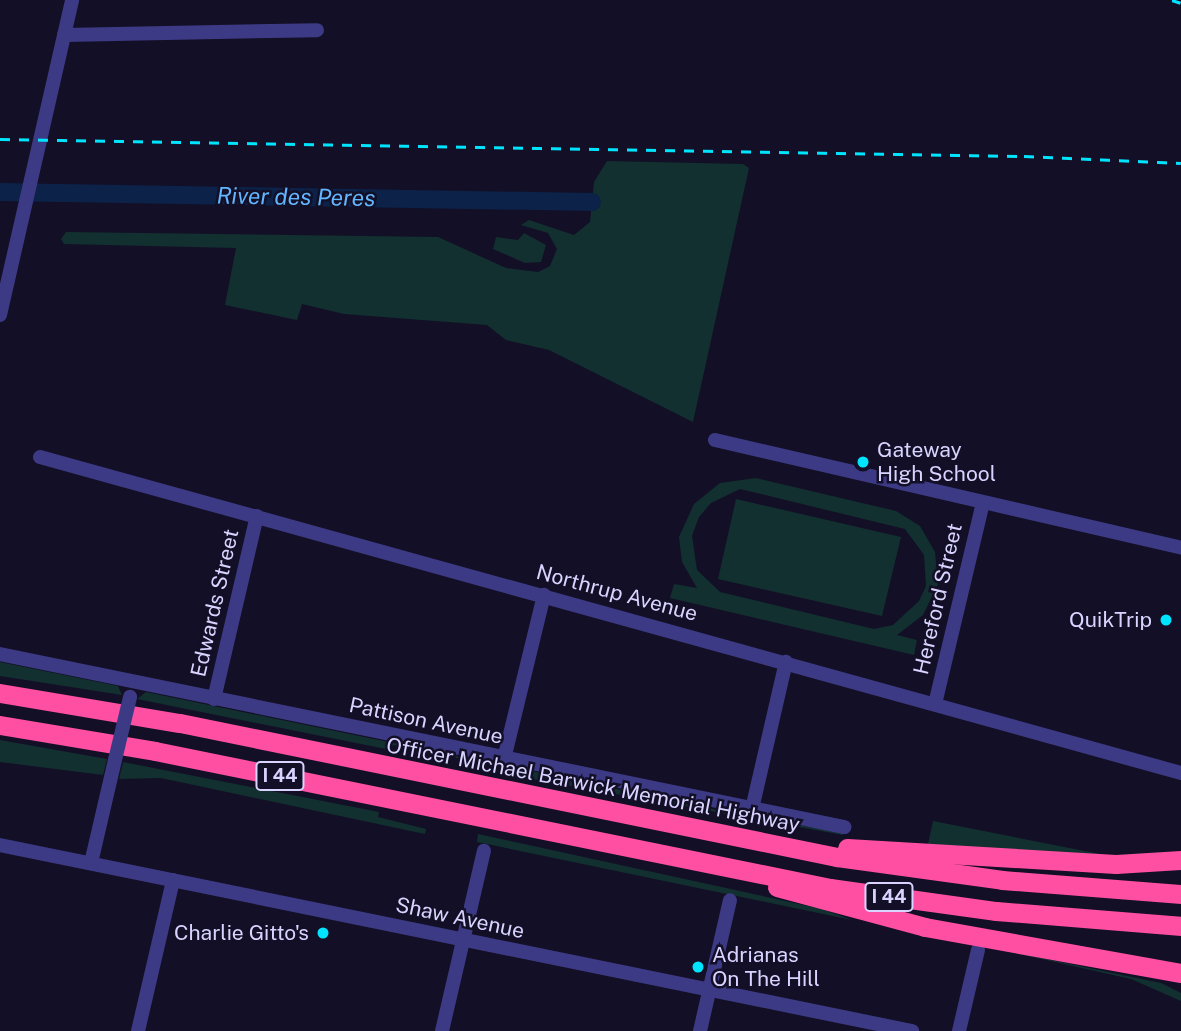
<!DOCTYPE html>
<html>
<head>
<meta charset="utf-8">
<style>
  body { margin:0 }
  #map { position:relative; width:1181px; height:1031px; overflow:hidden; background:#130f26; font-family:"Public Sans",sans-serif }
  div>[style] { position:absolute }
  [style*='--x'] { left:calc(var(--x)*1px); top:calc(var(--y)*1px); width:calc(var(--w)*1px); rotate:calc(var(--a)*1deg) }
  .green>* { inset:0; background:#12302f }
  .river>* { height:18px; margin:-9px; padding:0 9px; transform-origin:9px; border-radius:9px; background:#0c2248 }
  .minor>* { height:14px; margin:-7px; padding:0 7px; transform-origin:7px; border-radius:7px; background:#3d3a85 }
  .highway>* { height:19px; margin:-9.5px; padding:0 9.5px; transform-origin:9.5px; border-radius:9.5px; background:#ff4fa3 }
  .rail>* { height:2.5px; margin-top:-1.25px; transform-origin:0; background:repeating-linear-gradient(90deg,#00e5ff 0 10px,transparent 0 19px) }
  .minor-bridge>* { height:14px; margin:-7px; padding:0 7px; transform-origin:7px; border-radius:7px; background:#3d3a85 }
  .dots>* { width:19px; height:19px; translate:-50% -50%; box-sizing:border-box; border:4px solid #130f26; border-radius:50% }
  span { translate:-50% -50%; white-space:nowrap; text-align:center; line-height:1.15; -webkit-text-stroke:5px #130f26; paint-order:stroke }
  .shield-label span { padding:2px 5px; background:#130f26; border:2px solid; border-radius:5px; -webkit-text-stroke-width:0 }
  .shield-label { font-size:19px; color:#d9d4ff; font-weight:700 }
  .poi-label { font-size:21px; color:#d9d4ff }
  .left { translate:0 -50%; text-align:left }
  .right { translate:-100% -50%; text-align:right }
  .street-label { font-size:21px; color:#d9d4ff }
  .water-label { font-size:23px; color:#62b6ff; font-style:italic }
</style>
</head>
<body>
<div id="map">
  <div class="green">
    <i style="clip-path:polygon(607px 161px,743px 164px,749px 168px,693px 422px,549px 350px,506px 340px,487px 325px,344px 314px,302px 304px,297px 320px,225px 305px,236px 248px,64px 244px,61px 239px,66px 232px,438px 237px,506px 268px,538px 272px,550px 266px,557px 249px,548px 233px,521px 225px,529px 220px,574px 235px,590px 222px,594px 182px)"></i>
    <i style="clip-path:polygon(524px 233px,546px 245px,541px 262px,525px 263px,493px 249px,496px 237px,518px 240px)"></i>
    <i style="clip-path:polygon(evenodd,756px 478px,896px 511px,920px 526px,935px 552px,938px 584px,923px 615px,897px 635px,917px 640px,914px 655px,670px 598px,674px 584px,697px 588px,682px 562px,679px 537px,694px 504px,720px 483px,756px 478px,740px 489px,905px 529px,924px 555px,926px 586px,919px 601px,893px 625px,874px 629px,720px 592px,697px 570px,692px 536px,699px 517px,711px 503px,740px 489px)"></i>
    <i style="clip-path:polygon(736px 499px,901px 537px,882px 616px,718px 579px)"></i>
    <i style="clip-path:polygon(0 662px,118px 686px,122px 695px,0 676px)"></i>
    <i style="clip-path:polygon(146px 692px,510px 767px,509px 769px,393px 745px,391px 750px,137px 699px)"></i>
    <i style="clip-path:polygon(0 740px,107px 759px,103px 775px,0 762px)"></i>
    <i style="clip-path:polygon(123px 762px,379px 812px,378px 817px,426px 829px,425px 834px,161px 778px,119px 779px)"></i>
    <i style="clip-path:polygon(512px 767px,746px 816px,843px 833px,843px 835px,511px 775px)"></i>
    <i style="clip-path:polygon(933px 821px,1110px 856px,928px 844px)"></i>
    <i style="clip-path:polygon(478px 834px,822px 909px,852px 920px,477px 842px)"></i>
    <i style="clip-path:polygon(983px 946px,1161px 983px,1181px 993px,1181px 1001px,1131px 979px)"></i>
  </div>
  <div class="river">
    <i style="--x:0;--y:192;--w:592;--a:0.97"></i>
  </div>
  <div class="minor">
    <i style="--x:64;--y:35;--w:253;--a:-1.1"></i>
    <i style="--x:0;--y:315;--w:323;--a:-77.1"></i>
    <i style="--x:715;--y:440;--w:478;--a:13"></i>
    <i style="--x:40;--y:457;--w:1184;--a:15.48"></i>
    <i style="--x:0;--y:654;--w:862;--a:11.58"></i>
    <i style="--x:214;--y:699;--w:188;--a:-76.8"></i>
    <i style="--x:935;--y:704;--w:207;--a:-76.6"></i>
    <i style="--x:504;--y:759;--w:169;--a:-76.3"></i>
    <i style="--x:752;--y:809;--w:151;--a:-77"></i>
    <i style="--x:0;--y:845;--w:931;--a:11.53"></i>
    <i style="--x:91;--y:863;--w:106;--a:-76.9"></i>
    <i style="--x:138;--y:1031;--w:155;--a:-76.9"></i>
    <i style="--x:442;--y:1031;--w:185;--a:-76.9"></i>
    <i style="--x:700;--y:1031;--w:134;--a:-77.1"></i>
    <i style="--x:959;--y:1031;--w:83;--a:-76.8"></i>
  </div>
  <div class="highway">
    <i style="--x:0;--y:693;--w:182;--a:9.5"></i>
    <i style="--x:180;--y:723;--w:671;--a:11.53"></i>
    <i style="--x:837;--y:857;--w:167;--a:7.9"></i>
    <i style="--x:1002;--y:880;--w:180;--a:4.5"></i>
    <i style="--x:0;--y:725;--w:157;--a:9.5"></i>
    <i style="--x:155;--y:751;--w:689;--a:11.47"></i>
    <i style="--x:830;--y:888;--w:168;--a:7.9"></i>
    <i style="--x:996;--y:911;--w:186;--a:4.6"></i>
    <i style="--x:847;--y:848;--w:269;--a:3.4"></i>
    <i style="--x:1116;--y:864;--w:65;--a:-3.5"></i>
    <i style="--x:777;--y:887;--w:153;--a:15.1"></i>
    <i style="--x:925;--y:927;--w:260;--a:10.2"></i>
  </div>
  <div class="rail">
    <i style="--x:1172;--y:0;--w:9;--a:18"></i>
    <i style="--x:0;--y:139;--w:1024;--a:0.95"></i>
    <i style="--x:1024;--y:156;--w:157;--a:2.6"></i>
  </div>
  <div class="minor-bridge">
    <i style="--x:115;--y:760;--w:65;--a:-76.6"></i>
  </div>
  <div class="dots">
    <i style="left:863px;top:462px;background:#00e5ff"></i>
    <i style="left:1166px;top:620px;background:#00e5ff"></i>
    <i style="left:323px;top:933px;background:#00e5ff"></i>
    <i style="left:698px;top:967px;background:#00e5ff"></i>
  </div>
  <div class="shield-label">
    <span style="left:280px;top:776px">I 44</span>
    <span style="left:889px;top:897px">I 44</span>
  </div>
  <div class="poi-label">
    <span class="left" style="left:877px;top:462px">Gateway<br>High School</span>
    <span class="right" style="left:1152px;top:620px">QuikTrip</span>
    <span class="right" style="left:309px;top:933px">Charlie Gitto's</span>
    <span class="left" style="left:712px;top:967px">Adrianas<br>On The Hill</span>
  </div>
  <div class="street-label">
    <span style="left:617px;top:593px;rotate:15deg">Northrup Avenue</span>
    <span style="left:938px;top:599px;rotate:-77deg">Hereford Street</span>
    <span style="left:215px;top:603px;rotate:-77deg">Edwards Street</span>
    <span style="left:426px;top:721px;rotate:12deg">Pattison Avenue</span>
    <span style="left:593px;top:785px;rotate:11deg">Officer Michael Barwick Memorial Highway</span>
    <span style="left:460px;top:918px;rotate:12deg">Shaw Avenue</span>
  </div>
  <div class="water-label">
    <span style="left:296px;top:197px;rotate:1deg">River des Peres</span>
  </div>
</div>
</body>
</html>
